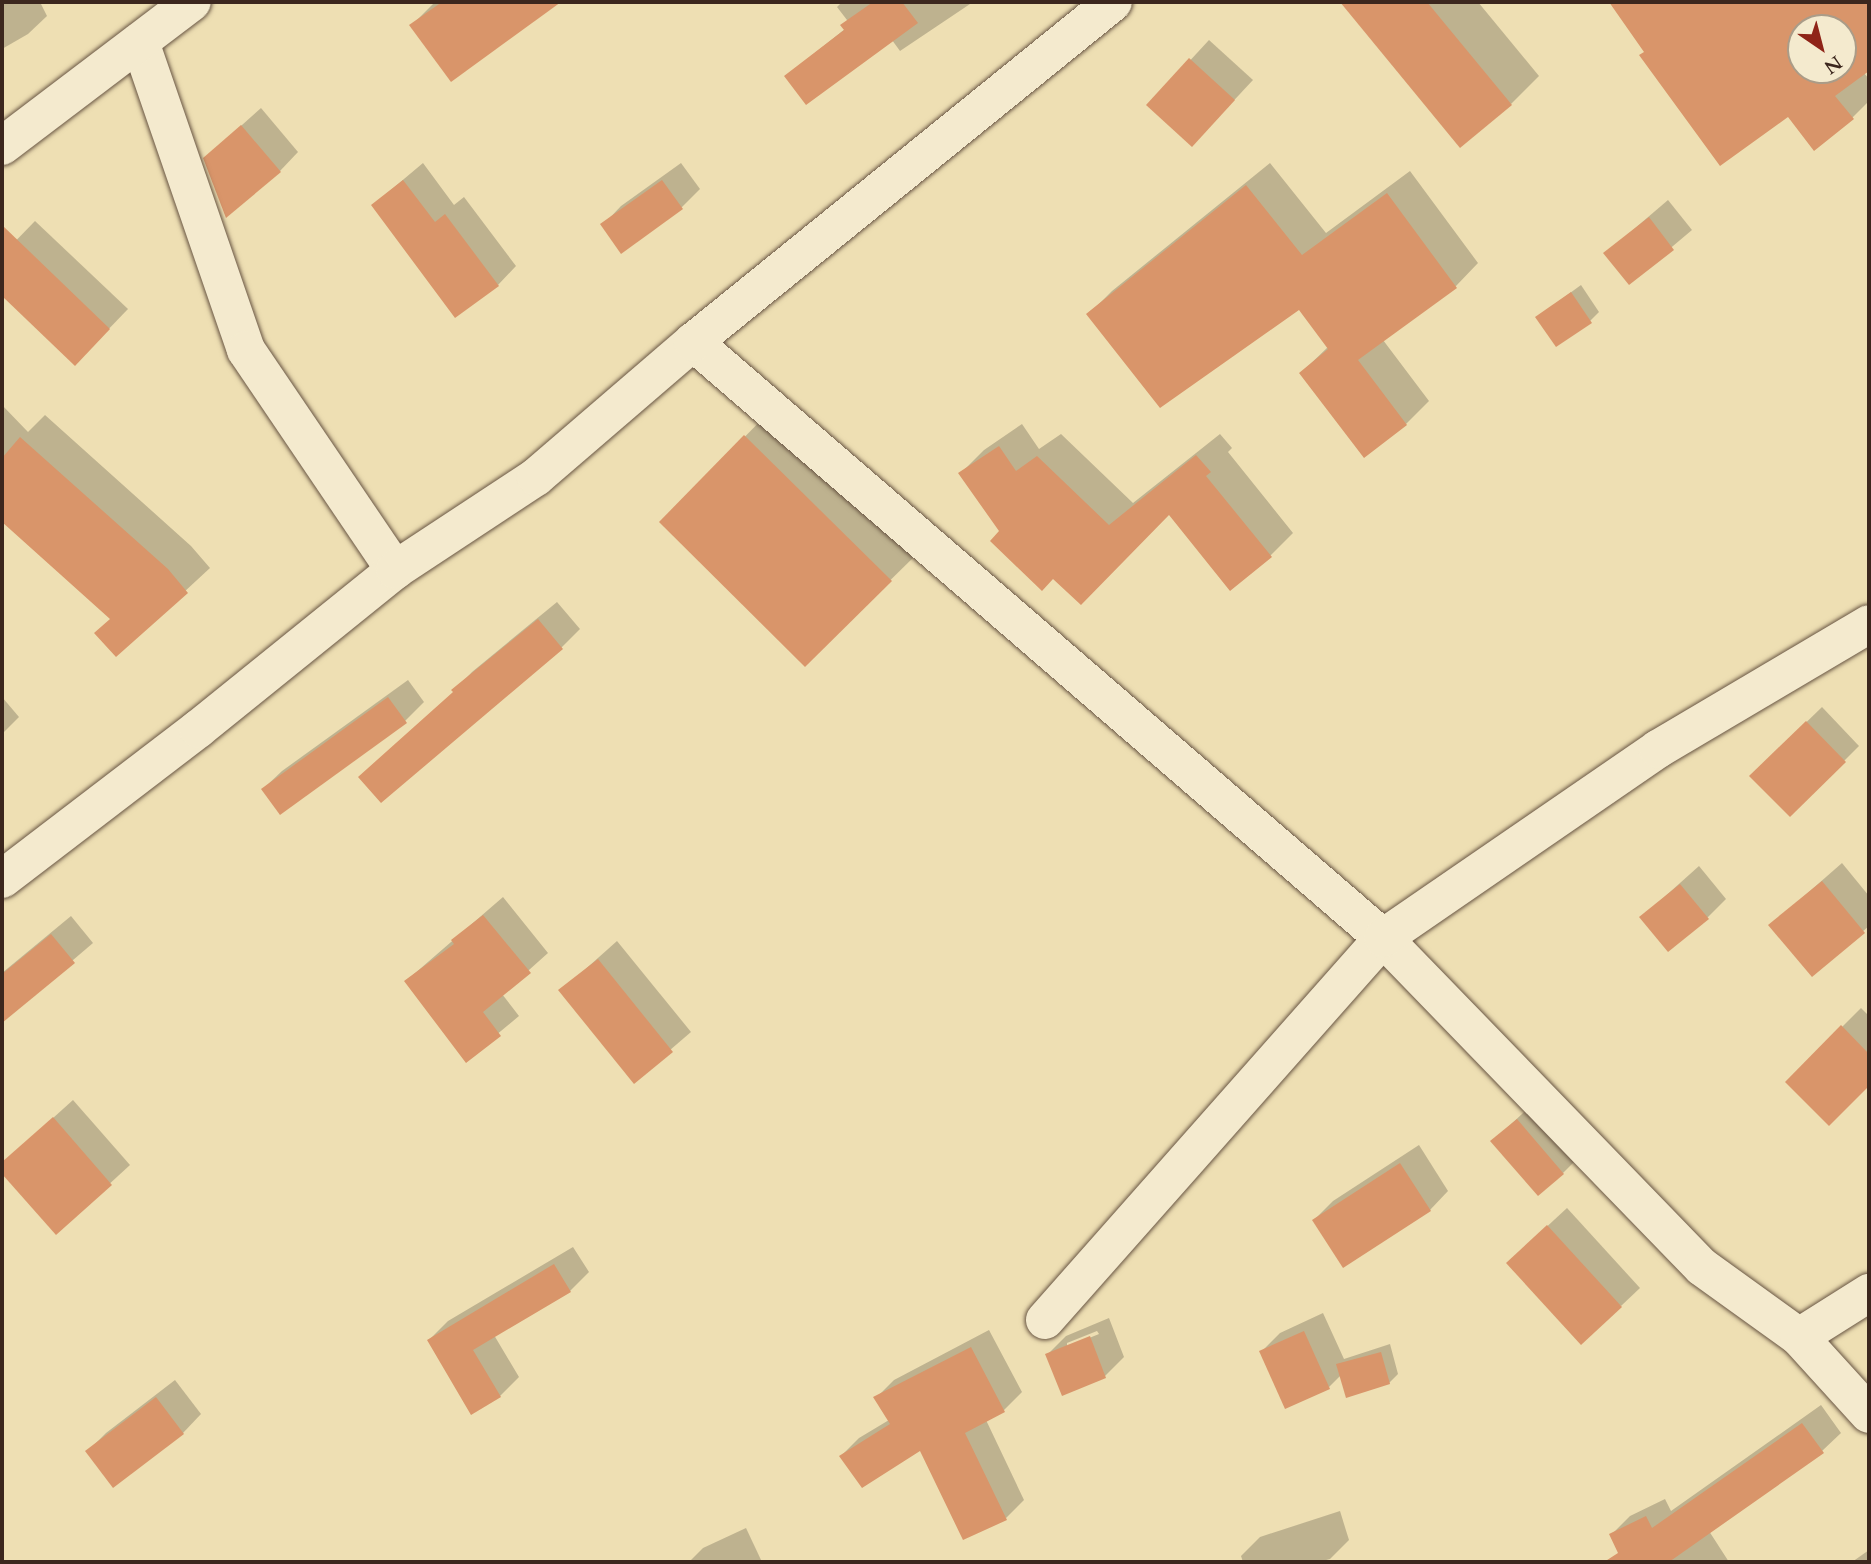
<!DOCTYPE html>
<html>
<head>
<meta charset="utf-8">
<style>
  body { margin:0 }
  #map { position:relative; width:1871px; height:1564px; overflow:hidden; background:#eedfb3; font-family:Cardo,serif }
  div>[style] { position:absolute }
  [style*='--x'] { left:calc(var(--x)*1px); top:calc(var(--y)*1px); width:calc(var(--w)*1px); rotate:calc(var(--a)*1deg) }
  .shadow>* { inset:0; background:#0003 }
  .building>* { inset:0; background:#d9956a }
  .roads { filter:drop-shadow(0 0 2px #685543) drop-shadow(0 0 2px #685543) }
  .street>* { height:38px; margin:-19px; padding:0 19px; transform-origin:19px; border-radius:19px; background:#f4eace }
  span { translate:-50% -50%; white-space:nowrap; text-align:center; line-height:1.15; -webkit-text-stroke:5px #f4eace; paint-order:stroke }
  .frame { position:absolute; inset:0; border:4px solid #3c271e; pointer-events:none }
  .north { position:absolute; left:1787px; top:14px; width:70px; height:70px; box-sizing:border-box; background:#f4eace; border:2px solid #aa9c88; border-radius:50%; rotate:145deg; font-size:19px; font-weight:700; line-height:28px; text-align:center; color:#3c271e }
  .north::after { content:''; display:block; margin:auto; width:24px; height:32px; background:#8f2418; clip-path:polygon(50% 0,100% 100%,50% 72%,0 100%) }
</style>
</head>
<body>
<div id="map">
  <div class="shadow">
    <i style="clip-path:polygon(2px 2px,40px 2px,47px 16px,28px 34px,2px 49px)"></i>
    <i style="clip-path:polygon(435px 2px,554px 2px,544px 12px,412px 25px)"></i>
    <i style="clip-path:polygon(842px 2px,919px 4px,973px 2px,900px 51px,892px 40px,786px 76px,845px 29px,847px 20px,837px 7px)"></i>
    <i style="clip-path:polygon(1354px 2px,1478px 2px,1539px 76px,1511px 104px,1347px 8px)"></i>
    <i style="clip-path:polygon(evenodd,1611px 2px,1869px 2px,1869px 69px,1864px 73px,1869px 79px,1869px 101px,1852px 118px,1788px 115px,1646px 51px,1611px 2px,1801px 28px,1843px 28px,1843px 70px,1801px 70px,1801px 28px)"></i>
    <i style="clip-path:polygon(1209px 40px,1253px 80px,1210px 126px,1149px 105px)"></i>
    <i style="clip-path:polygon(261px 108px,298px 152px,280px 171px,205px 158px)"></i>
    <i style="clip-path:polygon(423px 163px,454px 205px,464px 197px,516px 266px,498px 285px,373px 205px)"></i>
    <i style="clip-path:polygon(681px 163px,700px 189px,682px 207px,603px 225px,621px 206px)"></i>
    <i style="clip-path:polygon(1270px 163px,1326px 233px,1410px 171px,1478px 263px,1456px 286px,1383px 340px,1429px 401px,1406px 424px,1301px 373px,1329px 346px,1300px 307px,1089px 314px,1112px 291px)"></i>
    <i style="clip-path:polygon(1668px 200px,1692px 230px,1629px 283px,1606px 253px)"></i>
    <i style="clip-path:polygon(35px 221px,128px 309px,75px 364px,2px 294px,2px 255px)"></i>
    <i style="clip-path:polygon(1581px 285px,1599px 312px,1590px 321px,1537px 317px)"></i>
    <i style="clip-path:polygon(2px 405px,28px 432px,45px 415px,191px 546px,210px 568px,116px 655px,111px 618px,2px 520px)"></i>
    <i style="clip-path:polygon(773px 408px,919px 552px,805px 664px,661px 522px)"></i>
    <i style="clip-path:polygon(1022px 424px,1039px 449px,1061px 434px,1133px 503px,1220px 434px,1232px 448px,1228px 452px,1293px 533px,1270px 556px,1169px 512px,1104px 580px,1001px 531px,961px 473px,984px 450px)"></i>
    <i style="clip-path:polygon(557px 602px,580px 629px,561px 648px,454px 691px,472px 672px)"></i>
    <i style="clip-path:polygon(408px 680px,424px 702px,405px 721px,263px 789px,282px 771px)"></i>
    <i style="clip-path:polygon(2px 697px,19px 717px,2px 734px)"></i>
    <i style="clip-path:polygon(1822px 707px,1859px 746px,1790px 815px,1751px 776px)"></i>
    <i style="clip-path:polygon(1842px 863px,1869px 896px,1869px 926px,1812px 975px,1771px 925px)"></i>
    <i style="clip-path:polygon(1699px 866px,1726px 899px,1707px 918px,1642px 917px)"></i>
    <i style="clip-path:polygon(503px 897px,548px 953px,502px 994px,519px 1016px,466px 1060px,406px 981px)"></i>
    <i style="clip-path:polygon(71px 916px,93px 943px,4px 1019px,2px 973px)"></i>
    <i style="clip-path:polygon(617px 941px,691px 1032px,634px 1081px,561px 991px)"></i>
    <i style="clip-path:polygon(1861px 1008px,1869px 1016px,1869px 1084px,1829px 1124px,1787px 1082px)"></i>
    <i style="clip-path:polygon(73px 1100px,130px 1165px,56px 1233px,2px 1171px,2px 1164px)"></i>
    <i style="clip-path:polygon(1536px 1101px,1582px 1154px,1563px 1173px,1493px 1141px)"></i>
    <i style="clip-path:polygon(1419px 1145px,1448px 1191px,1430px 1210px,1314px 1220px,1333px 1201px)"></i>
    <i style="clip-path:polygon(1567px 1208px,1640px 1288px,1621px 1306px,1527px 1245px)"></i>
    <i style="clip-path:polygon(573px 1247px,589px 1272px,570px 1291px,494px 1335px,519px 1377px,500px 1396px,472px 1412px,429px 1340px,448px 1321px)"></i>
    <i style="clip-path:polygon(1323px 1313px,1344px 1359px,1390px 1344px,1398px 1374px,1389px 1383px,1341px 1375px,1329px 1387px,1261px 1352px,1280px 1333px)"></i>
    <i style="clip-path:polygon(evenodd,1109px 1318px,1124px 1357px,1105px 1376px,1047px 1355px,1066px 1336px,1109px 1318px,1097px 1331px,1099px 1334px,1067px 1347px,1067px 1343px,1097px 1331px)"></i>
    <i style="clip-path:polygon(989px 1330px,1022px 1392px,1004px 1410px,986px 1420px,1024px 1500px,1006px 1518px,921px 1449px,841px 1456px,859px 1438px,889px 1420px,876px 1398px,894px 1380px)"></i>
    <i style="clip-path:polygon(175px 1380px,201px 1414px,183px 1433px,88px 1451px,106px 1433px)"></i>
    <i style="clip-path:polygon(1821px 1405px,1841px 1433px,1822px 1451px,1709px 1531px,1729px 1562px,1624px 1562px,1611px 1535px,1630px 1516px,1665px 1499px,1671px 1511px)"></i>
    <i style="clip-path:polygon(1340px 1511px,1349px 1540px,1330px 1559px,1319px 1562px,1243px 1562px,1241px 1556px,1260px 1537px)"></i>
    <i style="clip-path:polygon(746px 1528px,762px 1562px,689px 1562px,703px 1548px)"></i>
    <i style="clip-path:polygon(1869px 1550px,1869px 1562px,1852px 1562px)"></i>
  </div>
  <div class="building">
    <i style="clip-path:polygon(442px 2px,561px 2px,451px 82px,409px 25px)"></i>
    <i style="clip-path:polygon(873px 2px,902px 2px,918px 23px,806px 105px,784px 76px,844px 30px,840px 25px)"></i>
    <i style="clip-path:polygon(1340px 2px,1427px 2px,1512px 105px,1460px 148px)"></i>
    <i style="clip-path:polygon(evenodd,1609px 2px,1869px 2px,1869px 71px,1835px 96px,1854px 119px,1814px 151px,1788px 117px,1720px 166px,1639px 55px,1644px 52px,1609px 2px,1801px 28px,1843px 28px,1843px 70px,1801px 70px,1801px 28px)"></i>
    <i style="clip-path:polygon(1189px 58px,1235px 100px,1192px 147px,1146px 105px)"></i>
    <i style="clip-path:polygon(241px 125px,281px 172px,226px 218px,203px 158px)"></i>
    <i style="clip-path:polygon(403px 180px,435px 222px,445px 214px,499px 286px,455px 318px,371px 205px)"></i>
    <i style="clip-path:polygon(662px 180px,683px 209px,621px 254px,600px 224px)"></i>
    <i style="clip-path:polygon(1246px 185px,1302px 255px,1387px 193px,1457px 288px,1358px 360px,1407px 425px,1364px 458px,1299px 373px,1328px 349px,1299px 310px,1160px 408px,1086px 314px)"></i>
    <i style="clip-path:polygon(1649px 217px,1674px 250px,1629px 285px,1603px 253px)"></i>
    <i style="clip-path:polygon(2px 225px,110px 329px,75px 366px,2px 296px)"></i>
    <i style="clip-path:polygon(1571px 292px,1592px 323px,1556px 347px,1535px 317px)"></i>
    <i style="clip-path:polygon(744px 435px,892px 581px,805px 667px,659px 522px)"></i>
    <i style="clip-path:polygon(20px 437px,168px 569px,188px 593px,116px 657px,94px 633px,110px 619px,2px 522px,2px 458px)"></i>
    <i style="clip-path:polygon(999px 446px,1016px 471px,1037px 456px,1109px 525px,1196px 455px,1211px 472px,1206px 476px,1272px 557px,1230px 591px,1169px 515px,1081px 605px,1053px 579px,1042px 591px,990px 541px,999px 531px,958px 473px)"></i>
    <i style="clip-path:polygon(538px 619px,563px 649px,381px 803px,358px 777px,453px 692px,451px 690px)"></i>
    <i style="clip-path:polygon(388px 697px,407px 723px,280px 815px,261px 789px)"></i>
    <i style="clip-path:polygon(1806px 721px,1846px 762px,1790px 817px,1749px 776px)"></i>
    <i style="clip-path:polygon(1822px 881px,1865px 933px,1812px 977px,1768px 925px)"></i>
    <i style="clip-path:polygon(1680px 884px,1709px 919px,1668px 952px,1639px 917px)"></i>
    <i style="clip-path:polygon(483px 915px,531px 973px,483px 1012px,501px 1036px,466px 1063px,404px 981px,454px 944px,451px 940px)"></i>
    <i style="clip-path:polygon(51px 934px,75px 963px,2px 1023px,2px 974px)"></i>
    <i style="clip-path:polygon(598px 959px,673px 1052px,634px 1084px,558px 990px)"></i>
    <i style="clip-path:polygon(1841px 1025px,1869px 1054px,1869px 1086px,1829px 1126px,1785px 1082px)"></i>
    <i style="clip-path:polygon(53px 1117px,112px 1185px,56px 1235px,2px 1174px,2px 1162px)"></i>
    <i style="clip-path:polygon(1517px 1119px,1564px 1174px,1538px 1196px,1490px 1141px)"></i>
    <i style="clip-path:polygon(1400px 1163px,1431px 1211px,1343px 1268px,1312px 1220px)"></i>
    <i style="clip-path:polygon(1547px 1225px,1622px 1307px,1581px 1345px,1506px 1263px)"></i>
    <i style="clip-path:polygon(554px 1264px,571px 1292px,473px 1350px,501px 1397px,471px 1415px,427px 1340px)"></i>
    <i style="clip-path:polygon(1304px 1331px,1330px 1389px,1285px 1409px,1259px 1351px)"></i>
    <i style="clip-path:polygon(1090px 1336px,1106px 1378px,1062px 1396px,1045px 1354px)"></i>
    <i style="clip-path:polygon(971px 1347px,1005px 1412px,965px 1433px,1007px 1520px,963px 1540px,920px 1451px,862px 1488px,839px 1456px,890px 1424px,873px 1397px)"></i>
    <i style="clip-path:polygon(1381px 1352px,1390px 1384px,1346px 1398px,1336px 1364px)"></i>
    <i style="clip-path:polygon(156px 1397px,184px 1434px,113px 1488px,85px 1451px)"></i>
    <i style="clip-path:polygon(1802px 1423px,1824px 1453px,1669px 1562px,1604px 1562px,1618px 1553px,1609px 1534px,1646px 1516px,1652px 1528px)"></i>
  </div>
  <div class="roads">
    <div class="street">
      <i style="--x:140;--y:42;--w:326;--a:71"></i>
      <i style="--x:246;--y:350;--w:266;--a:55.9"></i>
      <i style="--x:2;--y:146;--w:238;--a:-37.2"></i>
      <i style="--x:693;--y:342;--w:912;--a:40.82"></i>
      <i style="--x:1383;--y:938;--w:458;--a:45.9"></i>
      <i style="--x:1702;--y:1267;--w:120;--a:35.8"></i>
      <i style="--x:1799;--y:1337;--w:83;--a:-32.2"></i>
      <i style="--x:2;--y:879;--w:247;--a:-37.4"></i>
      <i style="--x:198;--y:729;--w:253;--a:-38.9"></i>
      <i style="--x:395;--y:570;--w:169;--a:-33.4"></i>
      <i style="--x:536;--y:477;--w:207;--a:-40.7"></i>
      <i style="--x:693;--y:342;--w:540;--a:-38.99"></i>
      <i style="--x:1045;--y:1320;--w:510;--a:-48.5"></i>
      <i style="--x:1383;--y:938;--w:334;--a:-34.5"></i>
      <i style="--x:1658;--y:749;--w:245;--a:-30.6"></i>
      <i style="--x:1799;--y:1337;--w:104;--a:47.7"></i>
    </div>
  </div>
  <div class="frame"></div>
  <div class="north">N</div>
</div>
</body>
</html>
